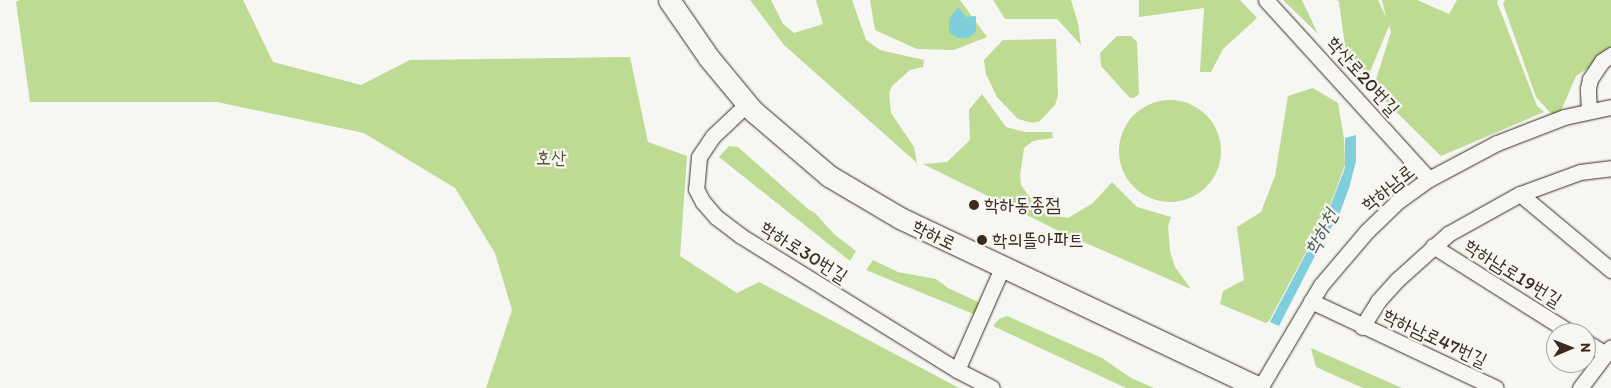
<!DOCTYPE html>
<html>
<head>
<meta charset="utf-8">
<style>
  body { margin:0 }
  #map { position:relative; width:1611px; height:388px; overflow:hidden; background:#f6f6f2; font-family:Itim,"Poor Story",sans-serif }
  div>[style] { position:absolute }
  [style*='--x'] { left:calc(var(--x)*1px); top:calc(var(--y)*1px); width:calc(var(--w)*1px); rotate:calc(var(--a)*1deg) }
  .green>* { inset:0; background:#bddb93 }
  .round { border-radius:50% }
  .water>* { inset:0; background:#7fcedc }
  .roads { filter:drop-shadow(0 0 1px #3b2a1e) drop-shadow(0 0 1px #3b2a1e) }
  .street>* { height:15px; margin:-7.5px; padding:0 7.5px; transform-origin:7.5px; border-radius:7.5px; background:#f6f6f2 }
  .secondary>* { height:21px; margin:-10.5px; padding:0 10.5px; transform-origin:10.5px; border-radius:10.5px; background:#f6f6f2 }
  .dots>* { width:14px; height:14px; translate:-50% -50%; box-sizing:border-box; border:2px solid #f6f6f2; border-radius:50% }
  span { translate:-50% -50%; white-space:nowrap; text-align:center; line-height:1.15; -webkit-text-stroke:4.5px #f6f6f2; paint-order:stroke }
  .street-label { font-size:19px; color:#3b2a1e }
  .park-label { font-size:19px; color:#5c563b }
  .poi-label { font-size:19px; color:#3b2a1e }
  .left { translate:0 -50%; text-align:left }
  .water-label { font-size:20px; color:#4f5b57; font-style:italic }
  .north { position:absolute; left:1546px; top:323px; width:50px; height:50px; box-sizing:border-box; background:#f6f6f2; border:1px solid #aba49d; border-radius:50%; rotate:89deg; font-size:14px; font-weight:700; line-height:20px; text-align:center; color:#3b2a1e }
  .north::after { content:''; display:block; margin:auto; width:18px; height:22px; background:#3b2a1e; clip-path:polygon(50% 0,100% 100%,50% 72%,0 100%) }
</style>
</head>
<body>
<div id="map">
  <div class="green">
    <i style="clip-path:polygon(20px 0,243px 0,273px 62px,361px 85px,410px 60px,630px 57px,648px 142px,687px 156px,680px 256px,737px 293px,759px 282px,959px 388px,486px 388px,512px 310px,495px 253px,455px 188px,364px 133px,217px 102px,30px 102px,16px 2px)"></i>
    <i style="clip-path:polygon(750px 0,771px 0,783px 24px,794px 33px,823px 24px,816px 0,852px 0,866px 40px,880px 50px,924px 60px,923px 67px,910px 70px,892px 86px,889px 93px,891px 113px,914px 147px,917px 163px,784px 45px)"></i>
    <i style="clip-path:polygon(870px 0,960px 0,987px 37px,954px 50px,917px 49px,875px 30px)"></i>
    <i style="clip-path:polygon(993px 0,1071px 0,1078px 23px,1081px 45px,1057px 19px,1005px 19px)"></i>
    <i style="clip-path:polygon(1139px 0,1240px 0,1257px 18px,1223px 49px,1211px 72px,1200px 72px,1204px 8px,1139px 17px)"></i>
    <i style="clip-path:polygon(1283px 0,1302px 0,1318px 34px)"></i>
    <i style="clip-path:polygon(1337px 0,1378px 0,1386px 17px,1382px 0,1417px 0,1449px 14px,1457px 0,1498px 0,1497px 2px,1537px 106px,1544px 112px,1441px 156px,1373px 89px,1391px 32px,1389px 26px,1366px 81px,1347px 60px,1339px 2px)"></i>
    <i style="clip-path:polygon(1505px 0,1611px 0,1611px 53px,1576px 76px,1557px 120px,1536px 97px,1503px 4px)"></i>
    <i style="clip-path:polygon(1117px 36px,1131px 36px,1137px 42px,1139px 94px,1134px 98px,1130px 98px,1101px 66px,1100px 53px)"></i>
    <i style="clip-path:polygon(1056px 39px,1058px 95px,1055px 105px,1040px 121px,1033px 123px,1018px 119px,997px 97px,986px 74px,984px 60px,1003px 40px)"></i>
    <i style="clip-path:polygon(1313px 88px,1338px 103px,1344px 139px,1345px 165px,1328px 211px,1269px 321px,1266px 323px,1220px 304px,1223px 291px,1244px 280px,1237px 227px,1261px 212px,1275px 176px,1288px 96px)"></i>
    <i style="clip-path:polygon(982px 94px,1006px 127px,1025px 132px,1052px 132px,1053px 138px,1033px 141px,1024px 148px,1020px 175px,1021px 185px,1040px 212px,1068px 218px,1093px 203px,1112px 182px,1137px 207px,1171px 217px,1168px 226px,1170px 251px,1175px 267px,1191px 289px,1063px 233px,923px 164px,947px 162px,970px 140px,969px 110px)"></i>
    <i class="round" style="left:1119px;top:100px;width:102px;height:102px"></i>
    <i style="clip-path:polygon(729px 146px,738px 147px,808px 209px,815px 213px,834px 234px,856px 251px,850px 261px,719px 157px)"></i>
    <i style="clip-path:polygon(873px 260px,898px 272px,936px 279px,948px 288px,978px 302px,979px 307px,976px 315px,866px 270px)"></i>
    <i style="clip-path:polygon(1007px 316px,1102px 358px,1131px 378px,1154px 388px,1126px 388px,993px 326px,999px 319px)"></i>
    <i style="clip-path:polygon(1311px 348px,1402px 388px,1363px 388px,1316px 367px)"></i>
  </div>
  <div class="water">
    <i style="clip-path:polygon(958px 7px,966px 17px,976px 16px,976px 32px,968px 38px,959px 38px,949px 33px,949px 19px)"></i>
    <i style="clip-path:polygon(1356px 135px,1356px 161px,1349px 188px,1339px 215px,1320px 246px,1279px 326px,1270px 322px,1328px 212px,1345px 168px,1345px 138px)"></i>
  </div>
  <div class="roads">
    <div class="street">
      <i style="--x:1266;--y:0;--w:242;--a:47.7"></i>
      <i style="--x:747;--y:104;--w:47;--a:136.7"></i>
      <i style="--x:713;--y:136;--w:25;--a:124"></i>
      <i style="--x:699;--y:157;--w:32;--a:95"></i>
      <i style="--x:696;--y:189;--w:15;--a:62"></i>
      <i style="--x:703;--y:202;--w:20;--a:49"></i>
      <i style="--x:716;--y:217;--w:31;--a:37"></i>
      <i style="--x:741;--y:236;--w:254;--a:31.8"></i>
      <i style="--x:957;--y:370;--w:39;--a:27"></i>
      <i style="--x:1589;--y:111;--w:22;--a:-93"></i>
      <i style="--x:1588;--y:89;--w:10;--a:-79"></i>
      <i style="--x:1590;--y:79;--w:22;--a:-56"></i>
      <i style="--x:1602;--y:61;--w:11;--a:-34"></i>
      <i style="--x:1520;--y:194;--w:119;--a:39.9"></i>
      <i style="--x:1433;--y:246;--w:163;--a:32.2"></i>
      <i style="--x:1311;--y:301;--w:204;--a:25.2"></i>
      <i style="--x:1362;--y:327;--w:31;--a:-58"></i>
      <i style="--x:1378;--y:301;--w:28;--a:-48"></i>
      <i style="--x:1397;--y:280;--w:69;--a:-42"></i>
      <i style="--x:1448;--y:234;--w:82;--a:-29.1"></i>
      <i style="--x:1520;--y:194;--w:64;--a:-20.1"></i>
      <i style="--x:1580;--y:172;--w:31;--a:-7"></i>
      <i style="--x:1586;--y:342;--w:23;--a:31"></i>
      <i style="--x:957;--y:370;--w:111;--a:-66.2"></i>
      <i style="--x:1260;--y:388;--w:120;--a:-59.4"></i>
      <i style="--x:1321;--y:285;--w:71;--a:-49.6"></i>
      <i style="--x:1367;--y:231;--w:42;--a:-44"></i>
      <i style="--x:1397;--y:202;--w:39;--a:-36"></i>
      <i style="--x:1429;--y:179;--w:77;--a:-27.9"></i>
      <i style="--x:1497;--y:143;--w:72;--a:-21.2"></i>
      <i style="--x:1564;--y:117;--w:48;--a:-12"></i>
      <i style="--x:1580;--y:388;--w:51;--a:-52.9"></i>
    </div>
    <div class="secondary">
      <i style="--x:669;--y:0;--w:70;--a:55.4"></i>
      <i style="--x:709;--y:58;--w:69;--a:50.3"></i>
      <i style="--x:753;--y:111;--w:100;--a:40.5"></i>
      <i style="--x:829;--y:176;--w:82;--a:30.6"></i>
      <i style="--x:900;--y:218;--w:397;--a:25.3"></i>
    </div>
  </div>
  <div class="dots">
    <i style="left:974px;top:205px;background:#3b2a1e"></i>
    <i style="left:982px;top:240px;background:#3b2a1e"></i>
  </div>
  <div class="street-label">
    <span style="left:1363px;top:76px;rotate:48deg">학산로20번길</span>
    <span style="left:1388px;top:188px;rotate:-39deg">학하남로</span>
    <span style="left:934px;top:235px;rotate:26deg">학하로</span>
    <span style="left:804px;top:252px;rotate:32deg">학하로30번길</span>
    <span style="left:1513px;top:273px;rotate:32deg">학하남로19번길</span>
    <span style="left:1435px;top:338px;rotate:25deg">학하남로47번길</span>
  </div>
  <div class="park-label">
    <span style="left:551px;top:158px">호산</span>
  </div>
  <div class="poi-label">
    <span class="left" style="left:984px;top:205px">학하동종점</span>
    <span class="left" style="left:992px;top:240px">학의뜰아파트</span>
  </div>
  <div class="water-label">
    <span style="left:1321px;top:232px;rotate:-62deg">학하천</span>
  </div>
  <div class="north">N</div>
</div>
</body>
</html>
